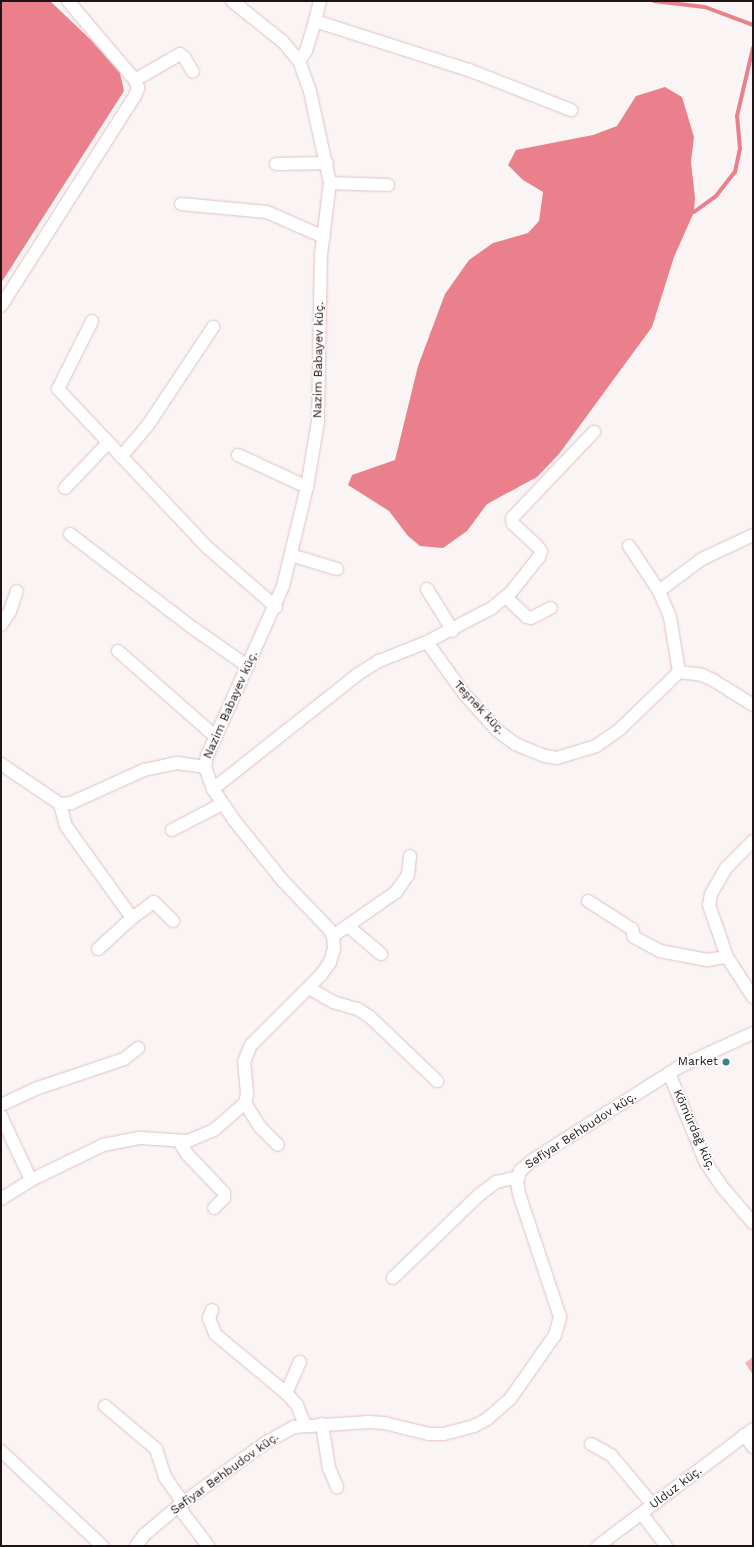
<!DOCTYPE html>
<html>
<head>
<meta charset="utf-8">
<style>
  body { margin:0 }
  #map { position:relative; width:754px; height:1547px; overflow:hidden; background:#fbf4f4; font-family:"Work Sans",sans-serif }
  div>[style] { position:absolute }
  [style*='--x'] { left:calc(var(--x)*1px); top:calc(var(--y)*1px); width:calc(var(--w)*1px); rotate:calc(var(--a)*1deg) }
  .green>* { inset:0; background:#f4b3b8 }
  .water>* { inset:0; background:#e9808c }
  .stream>* { height:4px; margin:-2px; padding:0 2px; transform-origin:2px; border-radius:2px; background:#e9808c }
  .roads { filter:drop-shadow(0 0 1px #e0c1c3) drop-shadow(0 0 1px #e0c1c3) }
  .minor>* { height:12px; margin:-6px; padding:0 6px; transform-origin:6px; border-radius:6px; background:#fff }
  .dots>* { width:11px; height:11px; translate:-50% -50%; box-sizing:border-box; border:2px solid #fff; border-radius:50% }
  span { translate:-50% -50%; white-space:nowrap; text-align:center; line-height:1.15; -webkit-text-stroke:3.5px #fff; paint-order:stroke }
  .street-label { font-size:12px; color:#1f1415 }
  .poi-label { font-size:12px; color:#1f1415 }
  .right { translate:-100% -50%; text-align:right }
  .frame { position:absolute; inset:0; border:2px solid #1f1415; pointer-events:none }
</style>
</head>
<body>
<div id="map">
  <div class="green">
    <i style="clip-path:polygon(753px 1357px,753px 1375px,745px 1363px)"></i>
  </div>
  <div class="water">
    <i style="clip-path:polygon(1px 1px,50px 1px,91px 40px,120px 73px,124px 91px,1px 283px)"></i>
    <i style="clip-path:polygon(665px 87px,682px 97px,694px 137px,691px 162px,695px 198px,694px 212px,674px 257px,652px 327px,559px 454px,537px 477px,487px 504px,467px 531px,443px 548px,420px 546px,408px 536px,389px 511px,348px 485px,352px 475px,395px 460px,418px 366px,445px 294px,469px 260px,493px 243px,528px 233px,539px 221px,543px 192px,523px 180px,508px 165px,516px 150px,593px 135px,617px 126px,636px 96px)"></i>
  </div>
  <div class="stream">
    <i style="--x:654;--y:1;--w:51;--a:6.7"></i>
    <i style="--x:705;--y:7;--w:51;--a:20.6"></i>
    <i style="--x:694;--y:212;--w:27;--a:-36"></i>
    <i style="--x:716;--y:196;--w:31;--a:-52"></i>
    <i style="--x:735;--y:172;--w:24;--a:-78"></i>
    <i style="--x:740;--y:149;--w:33;--a:-95"></i>
    <i style="--x:737;--y:116;--w:70;--a:-76.8"></i>
  </div>
  <div class="roads">
    <div class="minor">
      <i style="--x:315;--y:21;--w:21;--a:-76"></i>
      <i style="--x:299;--y:61;--w:12;--a:-55"></i>
      <i style="--x:306;--y:51;--w:31;--a:-73"></i>
      <i style="--x:315;--y:21;--w:162;--a:17.7"></i>
      <i style="--x:469;--y:70;--w:110;--a:21.4"></i>
      <i style="--x:135;--y:80;--w:52;--a:-30"></i>
      <i style="--x:180;--y:54;--w:5;--a:37"></i>
      <i style="--x:184;--y:57;--w:17;--a:59"></i>
      <i style="--x:276;--y:164;--w:51;--a:-1.1"></i>
      <i style="--x:330;--y:183;--w:58;--a:2"></i>
      <i style="--x:181;--y:204;--w:86;--a:5.3"></i>
      <i style="--x:267;--y:212;--w:62;--a:23.7"></i>
      <i style="--x:1;--y:306;--w:249;--a:-57.5"></i>
      <i style="--x:135;--y:96;--w:9;--a:-69"></i>
      <i style="--x:138;--y:88;--w:9;--a:-111"></i>
      <i style="--x:135;--y:80;--w:104;--a:-130.3"></i>
      <i style="--x:92;--y:321;--w:76;--a:116.6"></i>
      <i style="--x:58;--y:389;--w:219;--a:46.7"></i>
      <i style="--x:208;--y:548;--w:90;--a:40.9"></i>
      <i style="--x:238;--y:455;--w:76;--a:24.9"></i>
      <i style="--x:121;--y:457;--w:42;--a:-49.8"></i>
      <i style="--x:148;--y:425;--w:118;--a:-56.4"></i>
      <i style="--x:65;--y:488;--w:62;--a:-46.3"></i>
      <i style="--x:70;--y:534;--w:155;--a:37.4"></i>
      <i style="--x:193;--y:628;--w:66;--a:35.1"></i>
      <i style="--x:629;--y:546;--w:54;--a:56.3"></i>
      <i style="--x:291;--y:555;--w:48;--a:16.9"></i>
      <i style="--x:427;--y:589;--w:49;--a:58.2"></i>
      <i style="--x:506;--y:597;--w:29;--a:44"></i>
      <i style="--x:527;--y:617;--w:4;--a:14"></i>
      <i style="--x:531;--y:618;--w:22;--a:-27"></i>
      <i style="--x:1;--y:625;--w:17;--a:-57"></i>
      <i style="--x:10;--y:611;--w:21;--a:-71"></i>
      <i style="--x:427;--y:642;--w:73;--a:-27.6"></i>
      <i style="--x:492;--y:608;--w:26;--a:-40"></i>
      <i style="--x:512;--y:591;--w:43;--a:-51.5"></i>
      <i style="--x:539;--y:557;--w:6;--a:-72"></i>
      <i style="--x:541;--y:551;--w:6;--a:-129"></i>
      <i style="--x:537;--y:546;--w:33;--a:-137"></i>
      <i style="--x:513;--y:524;--w:6;--a:-99"></i>
      <i style="--x:512;--y:518;--w:119;--a:-46.4"></i>
      <i style="--x:118;--y:651;--w:130;--a:41.3"></i>
      <i style="--x:679;--y:672;--w:23;--a:7"></i>
      <i style="--x:702;--y:675;--w:12;--a:24"></i>
      <i style="--x:713;--y:680;--w:47;--a:32"></i>
      <i style="--x:1;--y:764;--w:71;--a:34.1"></i>
      <i style="--x:60;--y:804;--w:11;--a:-5"></i>
      <i style="--x:71;--y:803;--w:80;--a:-24.3"></i>
      <i style="--x:144;--y:770;--w:34;--a:-12"></i>
      <i style="--x:177;--y:763;--w:28;--a:8"></i>
      <i style="--x:213;--y:789;--w:185;--a:-38.4"></i>
      <i style="--x:358;--y:674;--w:25;--a:-32"></i>
      <i style="--x:379;--y:661;--w:52;--a:-21.6"></i>
      <i style="--x:427;--y:642;--w:65;--a:54.4"></i>
      <i style="--x:465;--y:695;--w:49;--a:47.5"></i>
      <i style="--x:498;--y:731;--w:21;--a:37"></i>
      <i style="--x:515;--y:744;--w:32;--a:22"></i>
      <i style="--x:545;--y:756;--w:12;--a:9"></i>
      <i style="--x:557;--y:758;--w:41;--a:-17.1"></i>
      <i style="--x:596;--y:746;--w:29;--a:-35"></i>
      <i style="--x:620;--y:729;--w:82;--a:-44"></i>
      <i style="--x:679;--y:672;--w:56;--a:-99.3"></i>
      <i style="--x:670;--y:617;--w:28;--a:-113"></i>
      <i style="--x:659;--y:591;--w:54;--a:-36.7"></i>
      <i style="--x:702;--y:559;--w:56;--a:-25.2"></i>
      <i style="--x:60;--y:804;--w:23;--a:75"></i>
      <i style="--x:66;--y:826;--w:113;--a:54.3"></i>
      <i style="--x:172;--y:830;--w:56;--a:-27.5"></i>
      <i style="--x:753;--y:841;--w:38;--a:135"></i>
      <i style="--x:726;--y:868;--w:30;--a:120"></i>
      <i style="--x:711;--y:894;--w:11;--a:100"></i>
      <i style="--x:709;--y:905;--w:55;--a:70.9"></i>
      <i style="--x:727;--y:957;--w:48;--a:57"></i>
      <i style="--x:588;--y:901;--w:52;--a:32.5"></i>
      <i style="--x:632;--y:929;--w:8;--a:76"></i>
      <i style="--x:634;--y:937;--w:30;--a:28"></i>
      <i style="--x:660;--y:951;--w:48;--a:10.8"></i>
      <i style="--x:707;--y:960;--w:20;--a:-9"></i>
      <i style="--x:349;--y:927;--w:42;--a:40.2"></i>
      <i style="--x:333;--y:936;--w:77;--a:-34.9"></i>
      <i style="--x:396;--y:892;--w:21;--a:-55"></i>
      <i style="--x:408;--y:875;--w:19;--a:-84"></i>
      <i style="--x:98;--y:949;--w:46;--a:-42.4"></i>
      <i style="--x:132;--y:918;--w:27;--a:-36"></i>
      <i style="--x:154;--y:902;--w:27;--a:45"></i>
      <i style="--x:309;--y:988;--w:28;--a:30"></i>
      <i style="--x:333;--y:1002;--w:26;--a:16"></i>
      <i style="--x:358;--y:1009;--w:14;--a:34"></i>
      <i style="--x:370;--y:1017;--w:93;--a:43.7"></i>
      <i style="--x:669;--y:1073;--w:97;--a:67.7"></i>
      <i style="--x:706;--y:1163;--w:30;--a:56"></i>
      <i style="--x:723;--y:1188;--w:46;--a:49.4"></i>
      <i style="--x:245;--y:1103;--w:28;--a:58"></i>
      <i style="--x:260;--y:1127;--w:25;--a:45"></i>
      <i style="--x:1;--y:1105;--w:38;--a:-25"></i>
      <i style="--x:35;--y:1089;--w:94;--a:-18.6"></i>
      <i style="--x:124;--y:1059;--w:18;--a:-38"></i>
      <i style="--x:1;--y:1116;--w:71;--a:64.9"></i>
      <i style="--x:179;--y:1141;--w:15;--a:58"></i>
      <i style="--x:187;--y:1154;--w:54;--a:46.5"></i>
      <i style="--x:224;--y:1193;--w:5;--a:90"></i>
      <i style="--x:224;--y:1198;--w:14;--a:135"></i>
      <i style="--x:1;--y:1199;--w:36;--a:-32"></i>
      <i style="--x:31;--y:1180;--w:80;--a:-25.9"></i>
      <i style="--x:103;--y:1145;--w:38;--a:-11"></i>
      <i style="--x:140;--y:1138;--w:48;--a:3.6"></i>
      <i style="--x:188;--y:1141;--w:28;--a:-23"></i>
      <i style="--x:214;--y:1130;--w:41;--a:-41.1"></i>
      <i style="--x:245;--y:1103;--w:9;--a:-77"></i>
      <i style="--x:247;--y:1094;--w:32;--a:-95"></i>
      <i style="--x:244;--y:1062;--w:18;--a:-68"></i>
      <i style="--x:251;--y:1045;--w:99;--a:-45"></i>
      <i style="--x:321;--y:975;--w:16;--a:-55"></i>
      <i style="--x:330;--y:962;--w:14;--a:-73"></i>
      <i style="--x:334;--y:949;--w:13;--a:-94"></i>
      <i style="--x:333;--y:936;--w:8;--a:-120"></i>
      <i style="--x:329;--y:929;--w:66;--a:-133.8"></i>
      <i style="--x:283;--y:881;--w:78;--a:-128.8"></i>
      <i style="--x:234;--y:820;--w:37;--a:-124"></i>
      <i style="--x:213;--y:789;--w:23;--a:-110"></i>
      <i style="--x:205;--y:767;--w:11;--a:-80"></i>
      <i style="--x:207;--y:756;--w:186;--a:-65.9"></i>
      <i style="--x:283;--y:586;--w:102;--a:-76.4"></i>
      <i style="--x:307;--y:487;--w:67;--a:-80.5"></i>
      <i style="--x:318;--y:421;--w:166;--a:-89"></i>
      <i style="--x:321;--y:255;--w:73;--a:-82.9"></i>
      <i style="--x:330;--y:183;--w:94;--a:-102.3"></i>
      <i style="--x:310;--y:91;--w:32;--a:-110"></i>
      <i style="--x:299;--y:61;--w:26;--a:-130"></i>
      <i style="--x:282;--y:41;--w:64;--a:-141.3"></i>
      <i style="--x:393;--y:1278;--w:120;--a:-44"></i>
      <i style="--x:479;--y:1195;--w:21;--a:-37"></i>
      <i style="--x:496;--y:1182;--w:22;--a:-13"></i>
      <i style="--x:212;--y:1310;--w:9;--a:111"></i>
      <i style="--x:209;--y:1318;--w:17;--a:69"></i>
      <i style="--x:215;--y:1334;--w:92;--a:39.7"></i>
      <i style="--x:286;--y:1393;--w:16;--a:47"></i>
      <i style="--x:297;--y:1405;--w:22;--a:68"></i>
      <i style="--x:286;--y:1393;--w:34;--a:-66"></i>
      <i style="--x:105;--y:1406;--w:67;--a:40.1"></i>
      <i style="--x:156;--y:1449;--w:29;--a:72"></i>
      <i style="--x:165;--y:1477;--w:24;--a:55"></i>
      <i style="--x:179;--y:1497;--w:18;--a:74"></i>
      <i style="--x:184;--y:1514;--w:40;--a:53"></i>
      <i style="--x:322;--y:1424;--w:45;--a:81"></i>
      <i style="--x:329;--y:1468;--w:21;--a:67"></i>
      <i style="--x:744;--y:1435;--w:15;--a:53"></i>
      <i style="--x:591;--y:1444;--w:23;--a:29"></i>
      <i style="--x:611;--y:1455;--w:65;--a:50"></i>
      <i style="--x:1;--y:1451;--w:139;--a:43.2"></i>
      <i style="--x:642;--y:1514;--w:40;--a:53"></i>
      <i style="--x:136;--y:1546;--w:14;--a:-54"></i>
      <i style="--x:144;--y:1535;--w:48;--a:-40"></i>
      <i style="--x:181;--y:1504;--w:104;--a:-36"></i>
      <i style="--x:265;--y:1443;--w:33;--a:-29"></i>
      <i style="--x:294;--y:1427;--w:75;--a:-3.8"></i>
      <i style="--x:369;--y:1422;--w:15;--a:4"></i>
      <i style="--x:384;--y:1423;--w:46;--a:13.7"></i>
      <i style="--x:429;--y:1434;--w:15;--a:0"></i>
      <i style="--x:444;--y:1434;--w:31;--a:-15"></i>
      <i style="--x:474;--y:1426;--w:15;--a:-28"></i>
      <i style="--x:487;--y:1419;--w:30;--a:-41"></i>
      <i style="--x:510;--y:1399;--w:78;--a:-54.9"></i>
      <i style="--x:555;--y:1335;--w:19;--a:-74"></i>
      <i style="--x:560;--y:1317;--w:130;--a:-108.4"></i>
      <i style="--x:519;--y:1194;--w:11;--a:-100"></i>
      <i style="--x:517;--y:1183;--w:12;--a:-76"></i>
      <i style="--x:520;--y:1171;--w:18;--a:-41"></i>
      <i style="--x:534;--y:1159;--w:172;--a:-32.4"></i>
      <i style="--x:679;--y:1067;--w:81;--a:-24.7"></i>
      <i style="--x:598;--y:1546;--w:194;--a:-37"></i>
    </div>
  </div>
  <div class="dots">
    <i style="left:726px;top:1062px;background:#3f7d93"></i>
  </div>
  <div class="street-label">
    <span style="left:319px;top:360px;rotate:-89deg">Nazim Babayev küç.</span>
    <span style="left:231px;top:705px;rotate:-66deg">Nazim Babayev küç.</span>
    <span style="left:479px;top:708px;rotate:47deg">Teşnək küç.</span>
    <span style="left:694px;top:1130px;rotate:66deg">Kömürdağ küç.</span>
    <span style="left:581px;top:1131px;rotate:-33deg">Səfiyar Behbudov küç.</span>
    <span style="left:225px;top:1474px;rotate:-36deg">Səfiyar Behbudov küç.</span>
    <span style="left:676px;top:1488px;rotate:-37deg">Ulduz küç.</span>
  </div>
  <div class="poi-label">
    <span class="right" style="left:718px;top:1062px">Market</span>
  </div>
  <div class="frame"></div>
</div>
</body>
</html>
